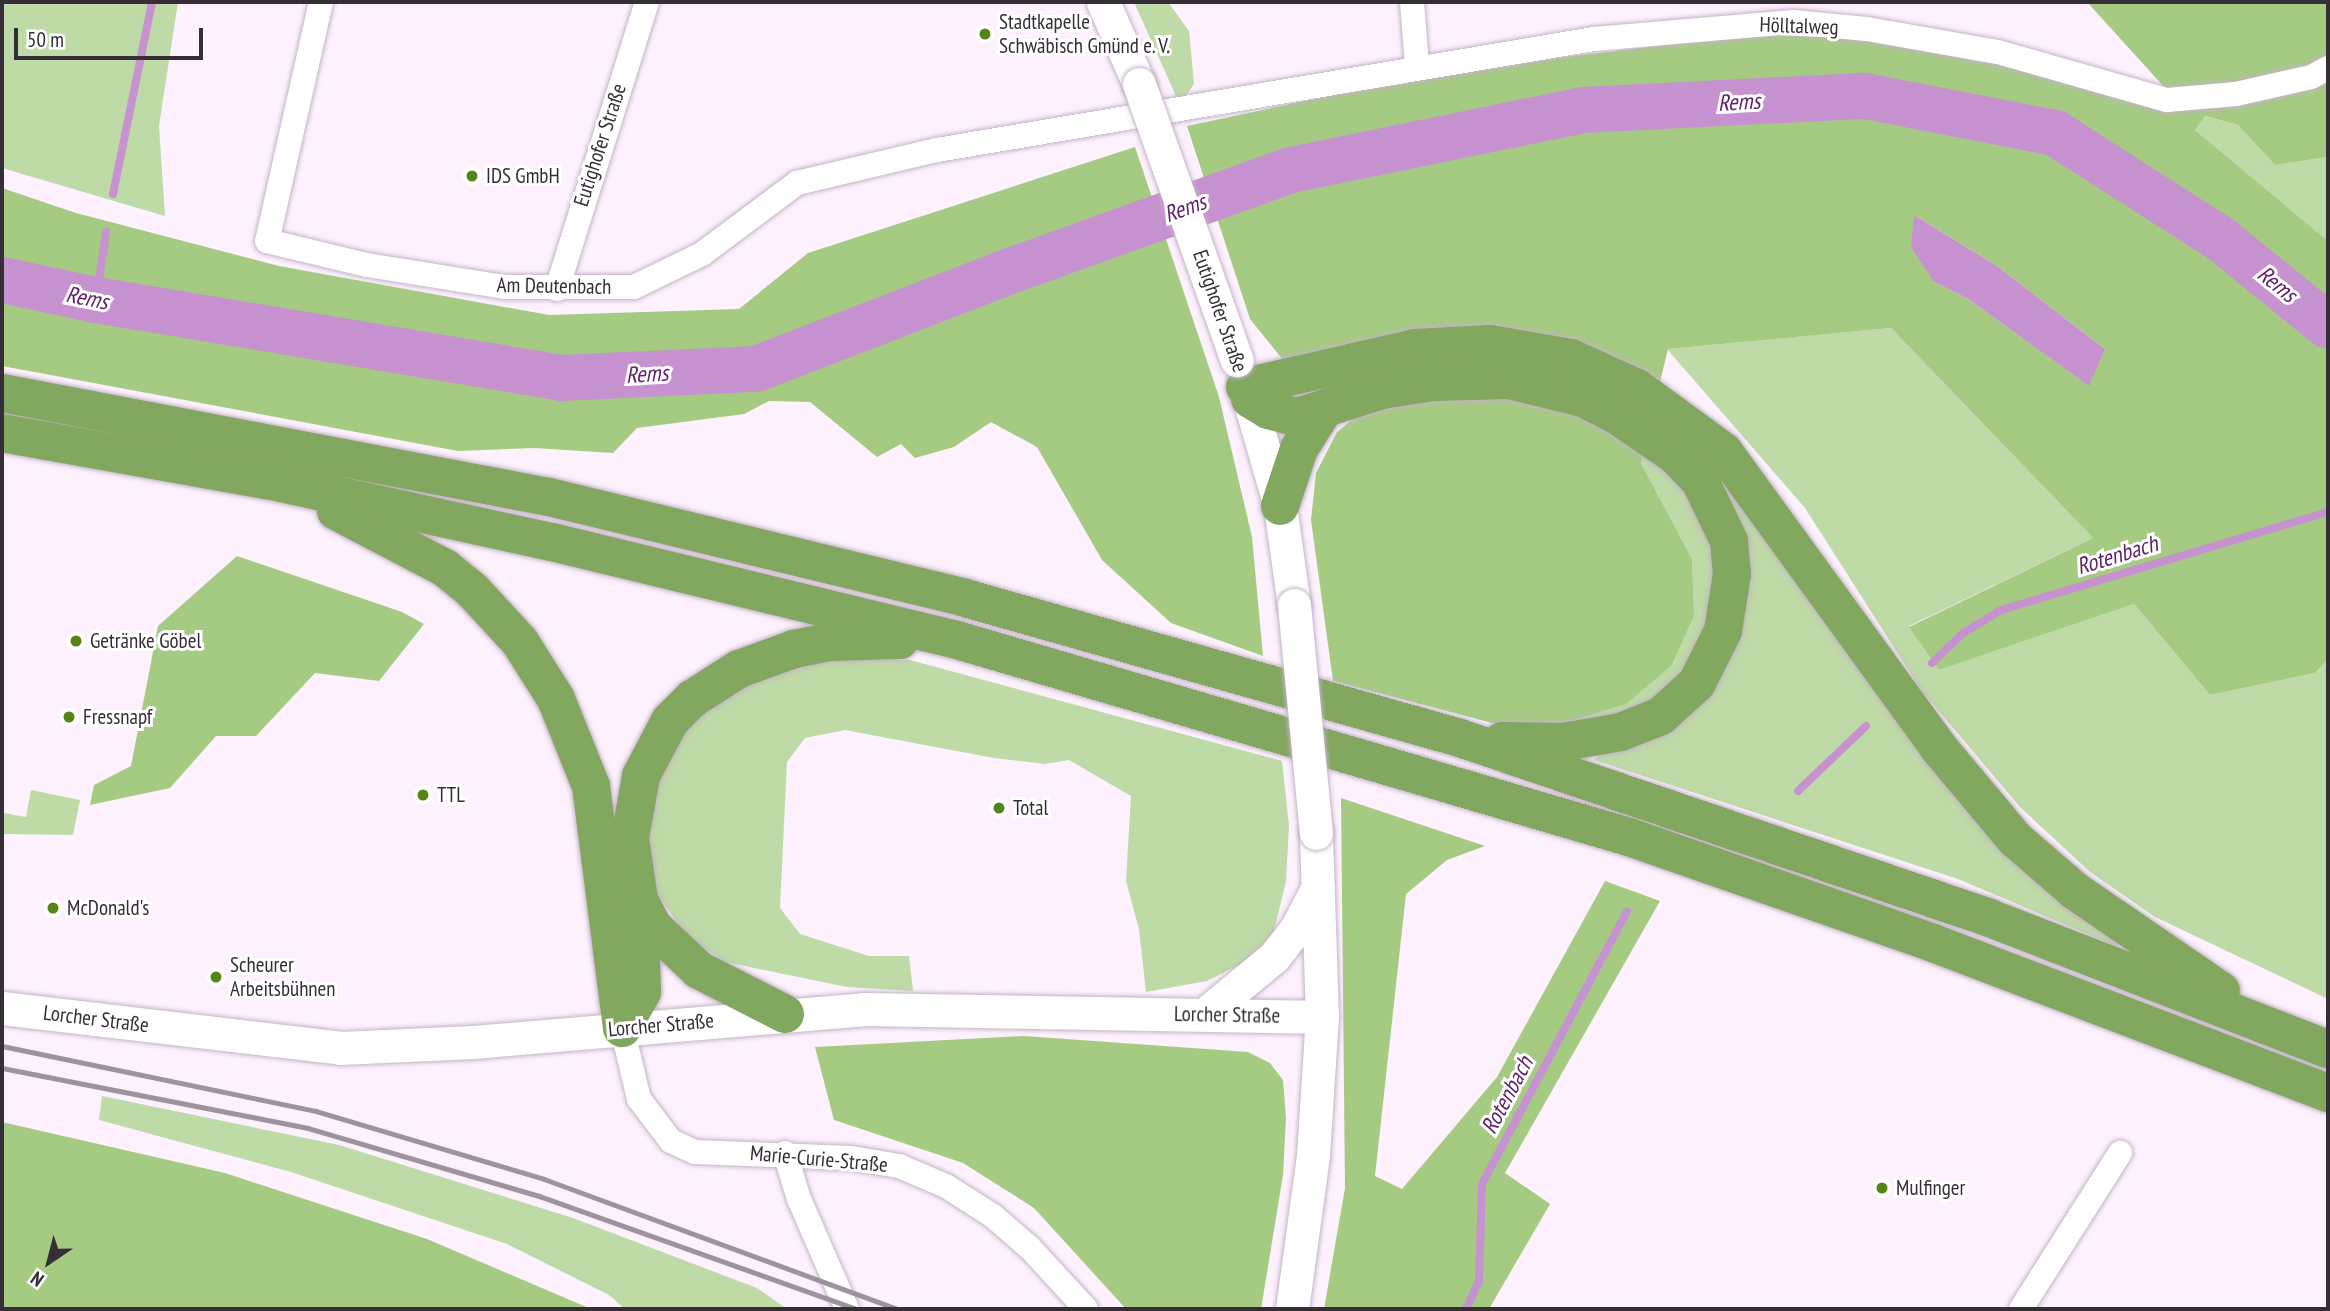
<!DOCTYPE html>
<html>
<head>
<meta charset="utf-8">
<style>
  body { margin:0 }
  #map { position:relative; width:2330px; height:1311px; overflow:hidden; background:#fcf1fd; font-family:"PT Sans Narrow",sans-serif }
  div>[style] { position:absolute }
  [style*='--x'] { left:calc(var(--x)*1px); top:calc(var(--y)*1px); width:calc(var(--w)*1px); rotate:calc(var(--a)*1deg) }
  .green>* { inset:0; background:#bedaa6 }
  .forest>* { inset:0; background:#a5cb83 }
  .water>* { inset:0; background:#c792d0 }
  .stream>* { height:8px; margin:-4px; padding:0 4px; transform-origin:4px; border-radius:4px; background:#c792d0 }
  .river>* { height:46px; margin:-23px; padding:0 23px; transform-origin:23px; border-radius:23px; background:#c792d0 }
  .roads { filter:drop-shadow(0 0 2px #c4b3c7) drop-shadow(0 0 2px #c4b3c7) }
  .street>* { height:24px; margin:-12px; padding:0 12px; transform-origin:12px; border-radius:12px; background:#fff }
  .secondary>* { height:33px; margin:-16.5px; padding:0 16.5px; transform-origin:16.5px; border-radius:16.5px; background:#fff }
  .highway>* { height:38px; margin:-19px; padding:0 19px; transform-origin:19px; border-radius:19px; background:#82a75f }
  .rail>* { height:5px; margin:-2.5px; padding:0 2.5px; transform-origin:2.5px; border-radius:2.5px; background:#9c939d }
  .bridges { filter:drop-shadow(0 0 2px #c4b3c7) drop-shadow(0 0 2px #c4b3c7) }
  .secondary-bridge>* { height:33px; margin:-16.5px; padding:0 16.5px; transform-origin:16.5px; border-radius:16.5px; background:#fff }
  .dots>* { width:19px; height:19px; translate:-50% -50%; box-sizing:border-box; border:4px solid #fff; border-radius:50% }
  span { translate:-50% -50%; white-space:nowrap; text-align:center; line-height:1.15; -webkit-text-stroke:6px #fff; paint-order:stroke }
  .poi-label { font-size:21px; color:#352e36 }
  .left { translate:0 -50%; text-align:left }
  .street-label { font-size:21px; color:#352e36 }
  .water-label { font-size:23px; color:#61226c; font-style:italic }
  .frame { position:absolute; inset:0; border:4px solid #352e36; pointer-events:none }
  .north { position:absolute; left:14px; top:1227px; width:70px; height:70px; -webkit-text-stroke:5px #fff; paint-order:stroke; rotate:215deg; font-size:19px; font-weight:700; line-height:28px; text-align:center; color:#352e36 }
  .north::after { content:''; display:block; margin:auto; width:24px; height:32px; background:#352e36; clip-path:polygon(50% 0,100% 100%,50% 72%,0 100%) }
  .scale { position:absolute; left:14px; top:28px; width:189px; height:32px; box-sizing:border-box; border:4px solid #352e36; border-top:0; padding-left:9px; font-size:21px; line-height:24px; white-space:nowrap; color:#352e36; -webkit-text-stroke:5px #fff; paint-order:stroke }
</style>
</head>
<body>
<div id="map">
  <div class="green">
    <i style="clip-path:polygon(2px 2px,178px 2px,159px 126px,165px 216px,2px 168px)"></i>
    <i style="clip-path:polygon(1134px 2px,1168px 2px,1189px 31px,1194px 84px,1180px 105px)"></i>
    <i style="clip-path:polygon(2204px 116px,2238px 125px,2275px 165px,2328px 157px,2328px 241px,2195px 130px)"></i>
    <i style="clip-path:polygon(1891px 328px,2093px 538px,1909px 626px,1939px 670px,2134px 604px,2210px 695px,2315px 673px,2328px 659px,2328px 999px,2155px 917px,2090px 872px,2020px 807px,1921px 690px,1805px 508px,1667px 349px)"></i>
    <i style="clip-path:polygon(1686px 436px,2116px 935px,2118px 947px,1958px 879px,1594px 760px,1735px 633px)"></i>
    <i style="clip-path:polygon(1645px 448px,1693px 497px,1718px 563px,1700px 657px,1649px 712px,1530px 733px,1672px 665px,1694px 616px,1692px 559px,1641px 463px)"></i>
    <i style="clip-path:polygon(829px 660px,910px 660px,1282px 761px,1289px 826px,1286px 881px,1273px 935px,1247px 961px,1207px 981px,1146px 992px,1139px 929px,1126px 881px,1131px 796px,1069px 760px,1045px 764px,994px 758px,845px 730px,805px 738px,787px 762px,780px 908px,800px 934px,869px 956px,909px 956px,913px 991px,847px 987px,725px 962px,687px 936px,657px 894px,648px 855px,654px 790px,674px 745px,713px 702px,761px 675px)"></i>
    <i style="clip-path:polygon(31px 790px,80px 800px,73px 835px,2px 834px,3px 813px,26px 817px)"></i>
    <i style="clip-path:polygon(102px 1096px,339px 1145px,573px 1218px,757px 1288px,787px 1309px,625px 1309px,609px 1295px,507px 1244px,291px 1172px,99px 1120px)"></i>
  </div>
  <div class="forest">
    <i style="clip-path:polygon(evenodd,2087px 2px,2328px 2px,2328px 157px,2275px 165px,2238px 125px,2205px 116px,2195px 130px,2328px 241px,2328px 659px,2315px 673px,2210px 695px,2134px 604px,1939px 670px,1909px 627px,2093px 538px,1891px 328px,1668px 349px,1658px 390px,1283px 360px,1250px 319px,1187px 126px,1445px 71px,1757px 34px,1816px 34px,1904px 43px,2165px 88px,2087px 2px,1914px 215px,1997px 266px,2105px 349px,2088px 385px,1968px 299px,1934px 282px,1914px 215px)"></i>
    <i style="clip-path:polygon(1135px 147px,1219px 397px,1252px 537px,1263px 656px,1171px 623px,1102px 560px,1037px 447px,991px 422px,954px 447px,915px 458px,901px 444px,877px 457px,810px 402px,769px 401px,744px 414px,637px 428px,613px 453px,534px 448px,458px 451px,2px 366px,2px 188px,76px 213px,279px 266px,549px 315px,739px 309px,808px 253px)"></i>
    <i style="clip-path:polygon(1505px 393px,1552px 404px,1645px 448px,1641px 463px,1692px 559px,1694px 616px,1672px 665px,1626px 704px,1530px 733px,1333px 681px,1311px 520px,1316px 473px,1337px 432px,1365px 409px)"></i>
    <i style="clip-path:polygon(237px 556px,402px 612px,424px 624px,379px 681px,315px 673px,256px 736px,216px 736px,170px 788px,90px 805px,94px 785px,131px 766px,158px 626px)"></i>
    <i style="clip-path:polygon(1341px 798px,1485px 846px,1447px 860px,1406px 894px,1375px 1176px,1402px 1189px,1497px 1077px,1605px 881px,1660px 901px,1505px 1173px,1550px 1204px,1489px 1309px,1324px 1309px,1345px 1188px)"></i>
    <i style="clip-path:polygon(1024px 1036px,1248px 1052px,1270px 1063px,1283px 1080px,1286px 1118px,1283px 1175px,1261px 1309px,1126px 1309px,1034px 1208px,963px 1163px,834px 1120px,815px 1047px)"></i>
    <i style="clip-path:polygon(2px 1122px,225px 1173px,427px 1239px,591px 1309px,2px 1309px)"></i>
  </div>
  <div class="water">
    <i style="clip-path:polygon(1914px 215px,1997px 266px,2105px 349px,2089px 386px,1968px 299px,1934px 282px,1911px 247px)"></i>
  </div>
  <div class="stream">
    <i style="--x:113;--y:194;--w:196;--a:-78.5"></i>
    <i style="--x:96;--y:300;--w:69;--a:-81.6"></i>
    <i style="--x:1932;--y:663;--w:43;--a:-44.1"></i>
    <i style="--x:1963;--y:633;--w:44;--a:-31.2"></i>
    <i style="--x:2001;--y:610;--w:341;--a:-16.7"></i>
    <i style="--x:1798;--y:791;--w:94;--a:-43.7"></i>
    <i style="--x:1466;--y:1309;--w:31;--a:-65"></i>
    <i style="--x:1479;--y:1281;--w:97;--a:-88.2"></i>
    <i style="--x:1482;--y:1184;--w:309;--a:-62"></i>
  </div>
  <div class="river">
    <i style="--x:2;--y:280;--w:96;--a:12"></i>
    <i style="--x:96;--y:300;--w:472;--a:9.5"></i>
    <i style="--x:562;--y:378;--w:194;--a:-2.7"></i>
    <i style="--x:756;--y:369;--w:261;--a:-21.1"></i>
    <i style="--x:999;--y:275;--w:310;--a:-19.8"></i>
    <i style="--x:1291;--y:170;--w:299;--a:-11.6"></i>
    <i style="--x:1584;--y:110;--w:281;--a:-2.9"></i>
    <i style="--x:1865;--y:96;--w:194;--a:11"></i>
    <i style="--x:2055;--y:133;--w:198;--a:32.6"></i>
    <i style="--x:2222;--y:240;--w:136;--a:39.1"></i>
  </div>
  <div class="roads">
    <div class="street">
      <i style="--x:321;--y:2;--w:245;--a:102.7"></i>
      <i style="--x:267;--y:241;--w:103;--a:13.5"></i>
      <i style="--x:367;--y:265;--w:139;--a:9.1"></i>
      <i style="--x:504;--y:287;--w:130;--a:0"></i>
      <i style="--x:634;--y:287;--w:76;--a:-25.9"></i>
      <i style="--x:702;--y:254;--w:119;--a:-36.8"></i>
      <i style="--x:797;--y:183;--w:144;--a:-13.3"></i>
      <i style="--x:937;--y:150;--w:666;--a:-9.59"></i>
      <i style="--x:1594;--y:39;--w:200;--a:-4.9"></i>
      <i style="--x:1793;--y:22;--w:74;--a:5.4"></i>
      <i style="--x:1867;--y:29;--w:133;--a:10"></i>
      <i style="--x:1998;--y:52;--w:176;--a:15.9"></i>
      <i style="--x:2167;--y:100;--w:69;--a:-5"></i>
      <i style="--x:2236;--y:94;--w:77;--a:-12.8"></i>
      <i style="--x:2311;--y:77;--w:19;--a:-28"></i>
      <i style="--x:1412;--y:2;--w:63;--a:85.5"></i>
      <i style="--x:557;--y:289;--w:301;--a:-72.6"></i>
      <i style="--x:622;--y:1028;--w:73;--a:76.5"></i>
      <i style="--x:639;--y:1099;--w:53;--a:52.7"></i>
      <i style="--x:671;--y:1141;--w:26;--a:25"></i>
      <i style="--x:695;--y:1152;--w:156;--a:2.2"></i>
      <i style="--x:851;--y:1158;--w:49;--a:9.5"></i>
      <i style="--x:899;--y:1166;--w:51;--a:23.1"></i>
      <i style="--x:946;--y:1186;--w:56;--a:32.6"></i>
      <i style="--x:993;--y:1216;--w:49;--a:40.9"></i>
      <i style="--x:1030;--y:1248;--w:83;--a:47.4"></i>
      <i style="--x:785;--y:1153;--w:48;--a:73.1"></i>
      <i style="--x:799;--y:1199;--w:120;--a:66.4"></i>
      <i style="--x:2021;--y:1309;--w:185;--a:-57.6"></i>
    </div>
    <div class="secondary">
      <i style="--x:1103;--y:2;--w:90;--a:66.3"></i>
      <i style="--x:1244;--y:382;--w:129;--a:73.8"></i>
      <i style="--x:1280;--y:506;--w:100;--a:82"></i>
      <i style="--x:2;--y:1008;--w:340;--a:6.7"></i>
      <i style="--x:340;--y:1048;--w:133;--a:-2.6"></i>
      <i style="--x:473;--y:1042;--w:395;--a:-4.8"></i>
      <i style="--x:867;--y:1009;--w:455;--a:1"></i>
      <i style="--x:1205;--y:1014;--w:89;--a:-39.6"></i>
      <i style="--x:1274;--y:957;--w:36;--a:-52"></i>
      <i style="--x:1296;--y:929;--w:47;--a:-62.4"></i>
      <i style="--x:1292;--y:1309;--w:155;--a:-82.2"></i>
      <i style="--x:1313;--y:1155;--w:138;--a:-86.3"></i>
      <i style="--x:1322;--y:1017;--w:184;--a:-91.9"></i>
    </div>
    <div class="highway">
      <i style="--x:1245;--y:387;--w:174;--a:-12.9"></i>
      <i style="--x:1415;--y:348;--w:75;--a:-3.1"></i>
      <i style="--x:1490;--y:344;--w:82;--a:9.8"></i>
      <i style="--x:1571;--y:358;--w:72;--a:24.4"></i>
      <i style="--x:1637;--y:388;--w:108;--a:36.3"></i>
      <i style="--x:1724;--y:452;--w:364;--a:54"></i>
      <i style="--x:1938;--y:747;--w:120;--a:50.1"></i>
      <i style="--x:2015;--y:839;--w:79;--a:40.9"></i>
      <i style="--x:2075;--y:891;--w:177;--a:34.4"></i>
      <i style="--x:2;--y:393;--w:557;--a:10.77"></i>
      <i style="--x:549;--y:497;--w:428;--a:13.6"></i>
      <i style="--x:965;--y:598;--w:514;--a:15.79"></i>
      <i style="--x:1460;--y:738;--w:557;--a:18.76"></i>
      <i style="--x:1987;--y:917;--w:366;--a:21.2"></i>
      <i style="--x:1250;--y:399;--w:21;--a:31"></i>
      <i style="--x:1268;--y:410;--w:30;--a:14"></i>
      <i style="--x:1297;--y:417;--w:89;--a:-17.6"></i>
      <i style="--x:1382;--y:390;--w:52;--a:-8.9"></i>
      <i style="--x:1433;--y:382;--w:76;--a:-1.5"></i>
      <i style="--x:1509;--y:380;--w:76;--a:13.7"></i>
      <i style="--x:1583;--y:398;--w:36;--a:27"></i>
      <i style="--x:1615;--y:414;--w:73;--a:34.3"></i>
      <i style="--x:1675;--y:455;--w:36;--a:46"></i>
      <i style="--x:1700;--y:481;--w:67;--a:64.2"></i>
      <i style="--x:1729;--y:541;--w:33;--a:85"></i>
      <i style="--x:1732;--y:574;--w:58;--a:99"></i>
      <i style="--x:1723;--y:631;--w:58;--a:116.6"></i>
      <i style="--x:1697;--y:683;--w:49;--a:137.5"></i>
      <i style="--x:1661;--y:716;--w:43;--a:158.2"></i>
      <i style="--x:1621;--y:732;--w:59;--a:170.2"></i>
      <i style="--x:1563;--y:742;--w:61;--a:-179.1"></i>
      <i style="--x:2;--y:433;--w:269;--a:10.1"></i>
      <i style="--x:267;--y:480;--w:292;--a:12.3"></i>
      <i style="--x:552;--y:542;--w:417;--a:13.6"></i>
      <i style="--x:957;--y:640;--w:700;--a:16.34"></i>
      <i style="--x:1629;--y:837;--w:322;--a:19.2"></i>
      <i style="--x:1933;--y:943;--w:423;--a:20.8"></i>
      <i style="--x:1280;--y:506;--w:60;--a:-71.6"></i>
      <i style="--x:1299;--y:449;--w:47;--a:-58"></i>
      <i style="--x:336;--y:511;--w:123;--a:27.6"></i>
      <i style="--x:445;--y:568;--w:36;--a:39"></i>
      <i style="--x:473;--y:591;--w:69;--a:47.3"></i>
      <i style="--x:520;--y:642;--w:67;--a:57.7"></i>
      <i style="--x:556;--y:699;--w:94;--a:68.1"></i>
      <i style="--x:591;--y:786;--w:244;--a:82.7"></i>
      <i style="--x:785;--y:1014;--w:97;--a:-152.9"></i>
      <i style="--x:699;--y:970;--w:63;--a:-136.9"></i>
      <i style="--x:653;--y:927;--w:30;--a:-117"></i>
      <i style="--x:639;--y:900;--w:63;--a:-98.3"></i>
      <i style="--x:630;--y:838;--w:63;--a:-79.9"></i>
      <i style="--x:641;--y:776;--w:62;--a:-62.2"></i>
      <i style="--x:670;--y:721;--w:31;--a:-45"></i>
      <i style="--x:692;--y:699;--w:56;--a:-32.6"></i>
      <i style="--x:739;--y:669;--w:59;--a:-20"></i>
      <i style="--x:794;--y:649;--w:37;--a:-11"></i>
      <i style="--x:830;--y:642;--w:70;--a:-1.6"></i>
      <i style="--x:622;--y:1028;--w:41;--a:-60.9"></i>
      <i style="--x:642;--y:992;--w:89;--a:-91.9"></i>
    </div>
  </div>
  <div class="rail">
    <i style="--x:2;--y:1046;--w:321;--a:11.7"></i>
    <i style="--x:316;--y:1111;--w:238;--a:16.6"></i>
    <i style="--x:544;--y:1179;--w:376;--a:20.2"></i>
    <i style="--x:2;--y:1068;--w:312;--a:11.1"></i>
    <i style="--x:308;--y:1128;--w:241;--a:16.4"></i>
    <i style="--x:539;--y:1196;--w:337;--a:19.6"></i>
  </div>
  <div class="bridges">
    <div class="secondary-bridge">
      <i style="--x:1139;--y:84;--w:293;--a:70.5"></i>
      <i style="--x:1294;--y:605;--w:229;--a:84.5"></i>
    </div>
  </div>
  <div class="dots">
    <i style="left:985px;top:34px;background:#568517"></i>
    <i style="left:472px;top:176px;background:#568517"></i>
    <i style="left:76px;top:641px;background:#568517"></i>
    <i style="left:69px;top:717px;background:#568517"></i>
    <i style="left:423px;top:795px;background:#568517"></i>
    <i style="left:999px;top:808px;background:#568517"></i>
    <i style="left:53px;top:908px;background:#568517"></i>
    <i style="left:216px;top:977px;background:#568517"></i>
    <i style="left:1882px;top:1188px;background:#568517"></i>
  </div>
  <div class="poi-label">
    <span class="left" style="left:999px;top:34px">Stadtkapelle<br>Schwäbisch Gmünd e. V.</span>
    <span class="left" style="left:486px;top:176px">IDS GmbH</span>
    <span class="left" style="left:90px;top:641px">Getränke Göbel</span>
    <span class="left" style="left:83px;top:717px">Fressnapf</span>
    <span class="left" style="left:437px;top:795px">TTL</span>
    <span class="left" style="left:1013px;top:808px">Total</span>
    <span class="left" style="left:67px;top:908px">McDonald's</span>
    <span class="left" style="left:230px;top:977px">Scheurer<br>Arbeitsbühnen</span>
    <span class="left" style="left:1896px;top:1188px">Mulfinger</span>
  </div>
  <div class="street-label">
    <span style="left:1799px;top:26px;rotate:2deg">Hölltalweg</span>
    <span style="left:600px;top:145px;rotate:-72deg">Eutighofer Straße</span>
    <span style="left:554px;top:286px;rotate:1deg">Am Deutenbach</span>
    <span style="left:1220px;top:311px;rotate:71deg">Eutighofer Straße</span>
    <span style="left:1227px;top:1015px;rotate:1deg">Lorcher Straße</span>
    <span style="left:96px;top:1019px;rotate:7deg">Lorcher Straße</span>
    <span style="left:661px;top:1025px;rotate:-5deg">Lorcher Straße</span>
    <span style="left:819px;top:1159px;rotate:5deg">Marie-Curie-Straße</span>
  </div>
  <div class="water-label">
    <span style="left:1739px;top:102px;rotate:-3deg">Rems</span>
    <span style="left:1185px;top:208px;rotate:-20deg">Rems</span>
    <span style="left:2277px;top:284px;rotate:39deg">Rems</span>
    <span style="left:87px;top:298px;rotate:11deg">Rems</span>
    <span style="left:647px;top:374px;rotate:-3deg">Rems</span>
    <span style="left:2117px;top:555px;rotate:-17deg">Rotenbach</span>
    <span style="left:1507px;top:1095px;rotate:-62deg">Rotenbach</span>
  </div>
  <div class="frame"></div>
  <div class="north">N</div>
  <div class="scale">50 m</div>
</div>
</body>
</html>
